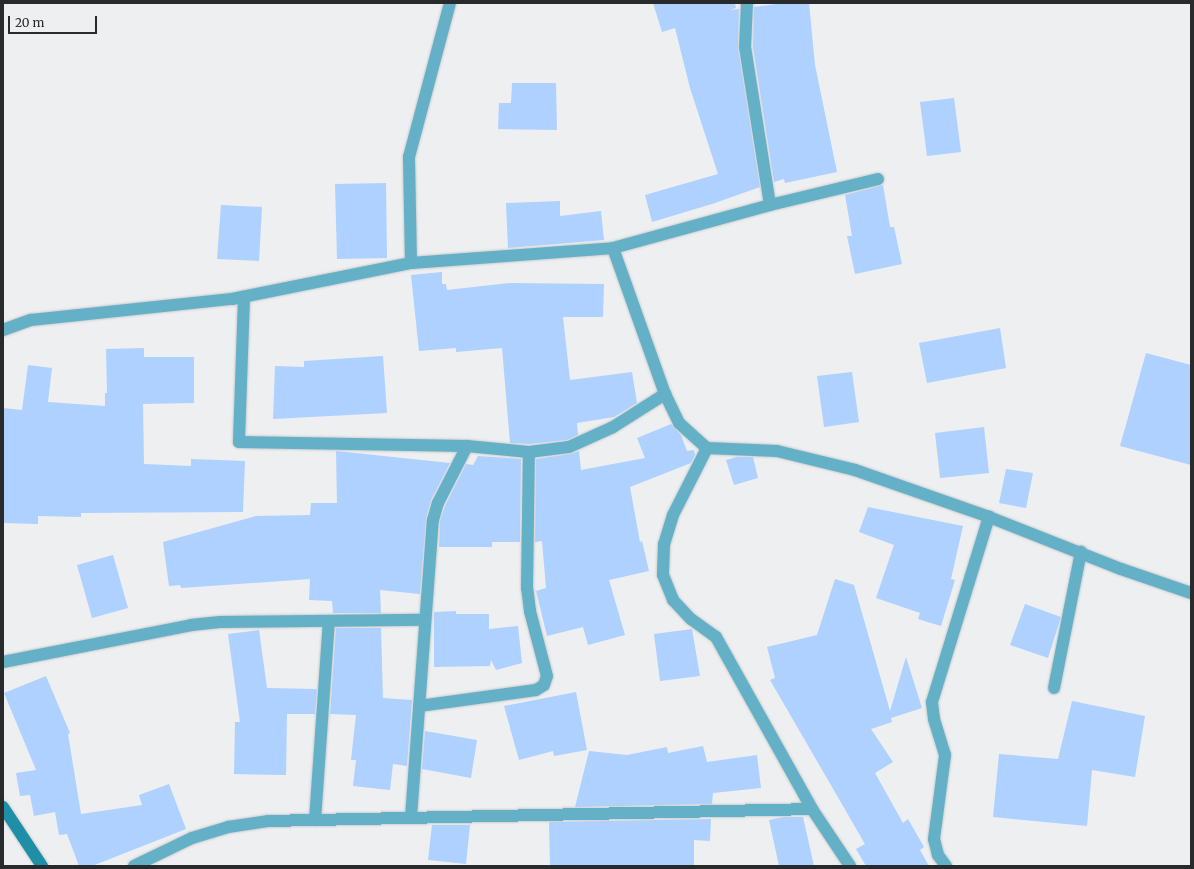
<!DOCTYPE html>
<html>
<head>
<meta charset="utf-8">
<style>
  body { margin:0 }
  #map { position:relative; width:1194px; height:869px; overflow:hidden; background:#edeff1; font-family:Merriweather,serif }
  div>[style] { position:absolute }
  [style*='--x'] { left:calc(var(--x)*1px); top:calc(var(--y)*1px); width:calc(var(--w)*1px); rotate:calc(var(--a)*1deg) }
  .building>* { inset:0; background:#aed1ff }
  .roads { filter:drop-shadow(0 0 1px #cacccd) drop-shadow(0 0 1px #cacccd) }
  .street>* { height:12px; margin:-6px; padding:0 6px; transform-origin:6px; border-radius:6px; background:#64b1c7 }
  .secondary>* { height:12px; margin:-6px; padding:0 6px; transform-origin:6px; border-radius:6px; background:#218ea8 }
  span { translate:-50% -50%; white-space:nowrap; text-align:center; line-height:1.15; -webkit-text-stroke:3px #edeff1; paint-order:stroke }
  .frame { position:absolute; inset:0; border:4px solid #292a2b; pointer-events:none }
  .scale { position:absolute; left:8px; top:16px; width:89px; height:18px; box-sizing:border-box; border:2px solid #292a2b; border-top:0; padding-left:5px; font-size:12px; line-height:14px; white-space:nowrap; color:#292a2b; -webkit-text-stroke:3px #edeff1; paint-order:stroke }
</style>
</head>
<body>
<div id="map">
  <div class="building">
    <i style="clip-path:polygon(653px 3px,735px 3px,736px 8px,730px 10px,739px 9px,738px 48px,760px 187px,712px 204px,652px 222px,645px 195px,718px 174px,690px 88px,675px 28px,662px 32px)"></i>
    <i style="clip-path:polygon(783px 3px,809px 3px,815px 65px,837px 172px,785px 183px,784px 179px,774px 182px,753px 47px,754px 7px)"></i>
    <i style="clip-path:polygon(512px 83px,556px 83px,557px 130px,498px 129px,499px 103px,511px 103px)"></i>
    <i style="clip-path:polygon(954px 98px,961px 152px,927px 156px,920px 102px)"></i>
    <i style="clip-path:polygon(386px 183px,387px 258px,337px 259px,335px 184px)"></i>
    <i style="clip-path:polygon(883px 185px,890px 227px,894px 227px,902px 264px,855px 274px,847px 236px,852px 236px,845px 195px)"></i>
    <i style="clip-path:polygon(560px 201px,560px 216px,601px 211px,604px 240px,508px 248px,506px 203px)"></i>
    <i style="clip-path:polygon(221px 205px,262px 207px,259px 261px,217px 259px)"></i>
    <i style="clip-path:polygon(442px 272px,442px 284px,446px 284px,447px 290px,509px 283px,604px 284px,603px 317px,563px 317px,570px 380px,632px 372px,637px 403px,614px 417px,577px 423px,578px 435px,567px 440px,529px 444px,510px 443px,502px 348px,456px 352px,456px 348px,419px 351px,411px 275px)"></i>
    <i style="clip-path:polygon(1000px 328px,1006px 368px,927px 383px,919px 343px)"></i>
    <i style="clip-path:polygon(144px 348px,144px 357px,194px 357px,194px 403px,143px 404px,144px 464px,191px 466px,191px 459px,245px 461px,243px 512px,81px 513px,81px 517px,38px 516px,38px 524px,3px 523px,3px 408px,22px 410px,28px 365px,52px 368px,48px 402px,105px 406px,105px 393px,107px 393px,106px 349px)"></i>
    <i style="clip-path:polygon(1146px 353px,1191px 365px,1191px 465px,1120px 446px)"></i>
    <i style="clip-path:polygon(383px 356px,387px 413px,273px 419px,275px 366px,304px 367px,304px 361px)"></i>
    <i style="clip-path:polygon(852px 372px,859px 422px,824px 427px,817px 376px)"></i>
    <i style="clip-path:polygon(671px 424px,681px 435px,687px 451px,694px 450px,695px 455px,691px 463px,630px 487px,640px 542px,642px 541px,649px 571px,609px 580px,625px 635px,588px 645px,583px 627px,547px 636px,536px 591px,546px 588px,542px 541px,535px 542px,536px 459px,570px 454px,579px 451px,581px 470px,645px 458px,637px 438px)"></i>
    <i style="clip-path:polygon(984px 427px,989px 473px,940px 478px,935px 433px)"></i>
    <i style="clip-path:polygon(336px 451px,450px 463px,431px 500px,426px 518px,420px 594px,380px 590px,381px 613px,333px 613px,332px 601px,309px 600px,310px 579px,181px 588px,180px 585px,169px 586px,163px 542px,256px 516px,310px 515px,311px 503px,337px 503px)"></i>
    <i style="clip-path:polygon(478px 456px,521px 459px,520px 542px,492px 542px,492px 547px,439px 547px,440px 521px,445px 506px,466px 464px,473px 465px)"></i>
    <i style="clip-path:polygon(737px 457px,753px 457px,758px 478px,734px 485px,726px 460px)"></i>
    <i style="clip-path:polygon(1006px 469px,1033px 473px,1026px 508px,999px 503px)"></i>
    <i style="clip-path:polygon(868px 507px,963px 526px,951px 579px,955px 580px,941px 626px,918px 619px,920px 613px,876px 598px,894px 545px,859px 532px)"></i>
    <i style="clip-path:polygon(113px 555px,128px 608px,92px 618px,77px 565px)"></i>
    <i style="clip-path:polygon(835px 579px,854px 585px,890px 711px,906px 657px,922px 708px,891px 718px,892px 722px,871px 729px,893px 762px,875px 773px,903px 823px,908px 819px,924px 847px,920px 850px,929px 866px,866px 866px,856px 849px,865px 844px,770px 680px,775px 678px,767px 647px,817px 635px)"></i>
    <i style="clip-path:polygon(1025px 604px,1061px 617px,1048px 658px,1010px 645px)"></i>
    <i style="clip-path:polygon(456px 611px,456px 614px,489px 614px,489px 629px,518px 626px,522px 663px,496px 670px,491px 660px,490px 666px,434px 667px,434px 612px)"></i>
    <i style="clip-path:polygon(336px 628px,381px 628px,383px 698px,412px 700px,407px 766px,393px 764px,390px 790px,353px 786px,356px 760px,351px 760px,356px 715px,330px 714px)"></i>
    <i style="clip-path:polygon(692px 629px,700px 676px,660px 681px,654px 634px)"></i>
    <i style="clip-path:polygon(259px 630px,267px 688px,317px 689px,315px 714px,287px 714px,286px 775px,234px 774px,235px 722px,240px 722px,228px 634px)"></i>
    <i style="clip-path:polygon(46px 676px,70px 733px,68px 734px,81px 814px,142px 805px,139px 795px,169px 784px,186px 829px,92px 866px,79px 866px,67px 834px,59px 835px,55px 812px,34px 816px,30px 795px,20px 796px,16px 773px,36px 770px,4px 693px)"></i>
    <i style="clip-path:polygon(576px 692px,587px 750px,554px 756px,553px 751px,519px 760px,504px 706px)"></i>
    <i style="clip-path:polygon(1072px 701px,1145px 716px,1135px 777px,1092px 770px,1087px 826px,993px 817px,999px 754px,1058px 759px)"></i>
    <i style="clip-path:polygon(425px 731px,477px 740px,471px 778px,422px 769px)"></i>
    <i style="clip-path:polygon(703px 746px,707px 762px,757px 755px,761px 788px,713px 793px,712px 804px,575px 807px,589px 751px,627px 755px,667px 747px,668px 753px)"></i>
    <i style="clip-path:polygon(784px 817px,803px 817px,814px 866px,779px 866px,769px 820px)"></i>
    <i style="clip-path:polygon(711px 819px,710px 841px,694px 840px,694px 866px,550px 866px,549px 822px)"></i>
    <i style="clip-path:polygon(432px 825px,470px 825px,466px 864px,428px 860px)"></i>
  </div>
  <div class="roads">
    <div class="street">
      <i style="--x:747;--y:3;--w:44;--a:92.6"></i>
      <i style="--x:745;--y:47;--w:160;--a:81"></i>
      <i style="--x:613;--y:248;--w:163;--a:-15.3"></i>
      <i style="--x:770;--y:205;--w:111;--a:-13.5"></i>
      <i style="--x:411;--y:263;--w:106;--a:-91.1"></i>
      <i style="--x:409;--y:157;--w:159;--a:-75.1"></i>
      <i style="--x:244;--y:297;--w:145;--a:92"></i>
      <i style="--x:239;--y:442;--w:228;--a:1"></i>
      <i style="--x:467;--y:446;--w:62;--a:5.5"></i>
      <i style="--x:529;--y:452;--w:40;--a:-7.1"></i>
      <i style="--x:569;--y:447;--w:48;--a:-24.4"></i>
      <i style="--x:613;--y:427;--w:62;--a:-32.4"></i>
      <i style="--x:3;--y:330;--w:30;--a:-20"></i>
      <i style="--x:31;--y:320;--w:202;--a:-6"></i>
      <i style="--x:232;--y:299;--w:183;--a:-11.4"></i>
      <i style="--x:411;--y:263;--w:203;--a:-4.2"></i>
      <i style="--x:613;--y:248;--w:155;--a:70.4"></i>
      <i style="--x:665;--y:394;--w:32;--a:64"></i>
      <i style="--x:679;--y:423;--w:38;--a:42"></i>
      <i style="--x:707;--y:448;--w:70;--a:2.5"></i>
      <i style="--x:777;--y:451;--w:80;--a:13.7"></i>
      <i style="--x:855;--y:470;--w:142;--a:19.3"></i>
      <i style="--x:989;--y:517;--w:142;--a:21.5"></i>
      <i style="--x:1121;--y:569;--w:74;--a:18.9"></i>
      <i style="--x:707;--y:448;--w:75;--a:116.9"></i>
      <i style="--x:673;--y:515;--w:30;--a:107"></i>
      <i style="--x:664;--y:544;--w:31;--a:92"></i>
      <i style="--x:663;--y:575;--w:27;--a:68"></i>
      <i style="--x:673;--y:600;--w:26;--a:47"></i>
      <i style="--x:691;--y:619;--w:31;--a:36"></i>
      <i style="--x:716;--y:637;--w:197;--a:60.8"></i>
      <i style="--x:812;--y:809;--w:69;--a:56.3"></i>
      <i style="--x:3;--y:662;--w:192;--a:-11.1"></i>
      <i style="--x:191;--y:625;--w:29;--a:-6"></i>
      <i style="--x:220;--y:622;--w:205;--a:-0.6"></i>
      <i style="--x:1054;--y:688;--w:139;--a:-78.8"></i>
      <i style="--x:419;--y:706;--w:118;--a:-7.8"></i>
      <i style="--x:536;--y:690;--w:9;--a:-32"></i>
      <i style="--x:544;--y:685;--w:9;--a:-72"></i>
      <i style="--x:547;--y:676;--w:67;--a:-104.7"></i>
      <i style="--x:530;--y:611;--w:23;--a:-97"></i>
      <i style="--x:527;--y:588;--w:136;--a:-89.2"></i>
      <i style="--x:411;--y:817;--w:298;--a:-85.8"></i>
      <i style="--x:433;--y:520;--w:18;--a:-74"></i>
      <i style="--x:438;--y:503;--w:64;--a:-63"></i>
      <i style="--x:315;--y:820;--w:199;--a:-86"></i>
      <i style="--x:134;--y:866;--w:64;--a:-25.8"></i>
      <i style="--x:192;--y:838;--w:38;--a:-17"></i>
      <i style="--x:228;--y:827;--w:40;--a:-8.5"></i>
      <i style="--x:268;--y:821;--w:544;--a:-1.26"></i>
      <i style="--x:946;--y:866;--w:14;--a:-126"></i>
      <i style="--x:938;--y:855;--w:16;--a:-104"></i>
      <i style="--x:934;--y:839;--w:85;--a:-82.5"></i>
      <i style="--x:945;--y:755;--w:38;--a:-107"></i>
      <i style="--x:934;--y:719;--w:17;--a:-97"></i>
      <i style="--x:932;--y:702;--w:194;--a:-72.9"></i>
    </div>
    <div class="secondary">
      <i style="--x:3;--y:807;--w:71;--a:56.5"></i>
    </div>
  </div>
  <div class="frame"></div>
  <div class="scale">20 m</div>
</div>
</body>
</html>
